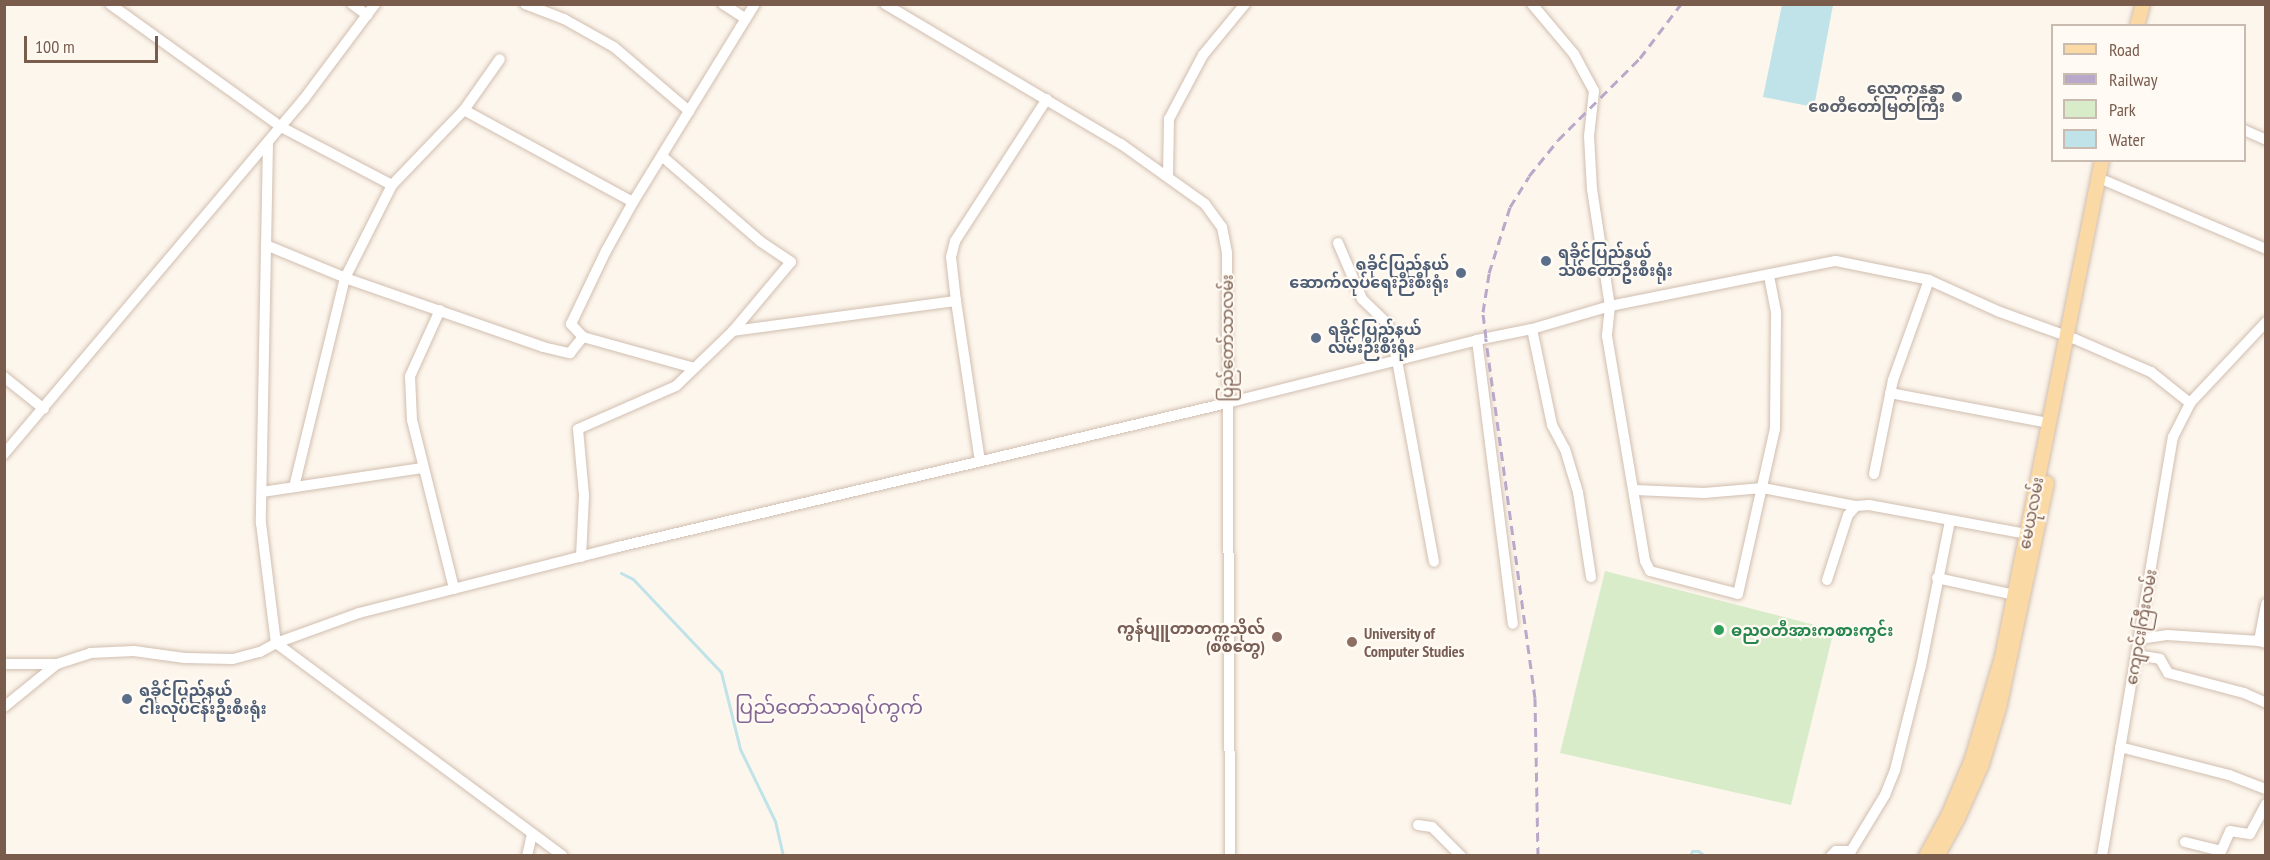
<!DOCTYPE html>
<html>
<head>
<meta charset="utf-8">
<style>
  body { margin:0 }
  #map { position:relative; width:2270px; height:860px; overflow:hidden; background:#fdf6ec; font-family:"PT Sans Narrow","Noto Sans Myanmar",sans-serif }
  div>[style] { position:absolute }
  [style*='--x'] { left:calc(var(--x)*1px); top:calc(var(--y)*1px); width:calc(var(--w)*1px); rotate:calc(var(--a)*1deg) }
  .green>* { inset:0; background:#d8ecc9 }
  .water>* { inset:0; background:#bfe3e8 }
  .stream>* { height:3px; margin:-1.5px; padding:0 1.5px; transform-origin:1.5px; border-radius:1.5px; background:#bfe3e8 }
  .roads { filter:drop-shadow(0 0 2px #d1beb0) drop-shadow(0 0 2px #d1beb0) }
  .minor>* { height:10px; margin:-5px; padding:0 5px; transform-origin:5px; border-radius:5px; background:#fff }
  .major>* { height:14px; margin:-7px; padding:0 7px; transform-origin:7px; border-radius:7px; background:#fbd9a5 }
  .rail>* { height:3px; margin-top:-1.5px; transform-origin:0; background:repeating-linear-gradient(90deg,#b9a8c9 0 9px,transparent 0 15px) }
  .dots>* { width:16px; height:16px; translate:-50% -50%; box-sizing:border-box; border:3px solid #fffaf3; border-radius:50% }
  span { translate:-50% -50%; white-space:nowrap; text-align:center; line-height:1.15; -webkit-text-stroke:4.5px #fffaf3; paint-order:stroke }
  .worship-label { font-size:16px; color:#5b616d; font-weight:700 }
  .right { translate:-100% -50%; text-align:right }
  .service-label { font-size:16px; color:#4e5e75; font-weight:700 }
  .left { translate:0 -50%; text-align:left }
  .street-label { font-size:16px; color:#7a5c4d }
  .education-label { font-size:16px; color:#785e54; font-weight:700 }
  .leisure-label { font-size:16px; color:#27864d; font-weight:700 }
  .quarter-label { font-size:20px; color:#846695 }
  .frame { position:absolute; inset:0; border:6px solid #7a5c4d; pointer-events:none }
  .legend { position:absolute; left:2051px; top:24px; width:195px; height:138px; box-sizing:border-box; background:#fffaf3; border:2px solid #cabbb1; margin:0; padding:8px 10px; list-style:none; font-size:18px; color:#7a5c4d }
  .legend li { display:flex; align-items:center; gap:12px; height:30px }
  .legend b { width:30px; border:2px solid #cabbb1 }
  .scale { position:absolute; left:24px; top:36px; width:134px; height:27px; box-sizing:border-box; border:3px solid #7a5c4d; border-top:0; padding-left:8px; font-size:18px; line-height:21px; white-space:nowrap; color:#7a5c4d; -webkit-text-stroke:4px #fffaf3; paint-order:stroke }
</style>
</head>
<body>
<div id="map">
  <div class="green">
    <i style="clip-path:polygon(1605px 571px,1834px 630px,1791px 805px,1560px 753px)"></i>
  </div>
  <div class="water">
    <i style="clip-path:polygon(1782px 5px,1833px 5px,1814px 107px,1763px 97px)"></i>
  </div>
  <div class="stream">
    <i style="--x:621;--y:573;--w:13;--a:27"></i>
    <i style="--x:633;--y:579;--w:128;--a:46.6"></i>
    <i style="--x:721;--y:672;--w:79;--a:76.1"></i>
    <i style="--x:740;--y:749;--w:80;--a:64.1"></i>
    <i style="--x:775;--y:821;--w:36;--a:77"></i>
    <i style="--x:1690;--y:856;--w:5;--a:-68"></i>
    <i style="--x:1692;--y:851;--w:6;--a:0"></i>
    <i style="--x:1698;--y:851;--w:9;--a:36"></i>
  </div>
  <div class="roads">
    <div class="minor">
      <i style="--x:110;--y:4;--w:211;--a:35.7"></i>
      <i style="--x:281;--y:127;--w:125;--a:27.6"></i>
      <i style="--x:352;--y:4;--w:19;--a:36"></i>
      <i style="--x:525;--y:4;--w:42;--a:21"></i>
      <i style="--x:564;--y:19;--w:57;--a:29.2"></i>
      <i style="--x:614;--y:47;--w:99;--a:40.5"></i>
      <i style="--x:723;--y:4;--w:27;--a:33"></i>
      <i style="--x:885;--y:4;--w:274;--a:30.7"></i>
      <i style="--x:1121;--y:144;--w:103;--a:35.5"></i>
      <i style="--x:1205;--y:204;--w:29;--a:54"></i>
      <i style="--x:1222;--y:227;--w:26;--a:79"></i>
      <i style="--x:1227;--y:253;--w:603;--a:89.71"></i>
      <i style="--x:1532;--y:4;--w:65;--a:50"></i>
      <i style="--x:1574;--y:54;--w:42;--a:61.6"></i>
      <i style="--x:1594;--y:91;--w:45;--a:96.3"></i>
      <i style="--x:1589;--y:136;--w:53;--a:86.8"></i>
      <i style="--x:1592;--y:189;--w:118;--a:81.3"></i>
      <i style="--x:1610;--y:306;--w:30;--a:96"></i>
      <i style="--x:1607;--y:336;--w:228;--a:80.4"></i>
      <i style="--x:1645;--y:561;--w:11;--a:63"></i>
      <i style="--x:1650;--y:571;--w:91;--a:14.6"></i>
      <i style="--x:1738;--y:594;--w:169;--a:-77.4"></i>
      <i style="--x:1775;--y:429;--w:117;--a:-89.5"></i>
      <i style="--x:1776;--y:312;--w:37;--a:-101"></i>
      <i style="--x:464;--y:110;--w:62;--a:-54.8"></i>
      <i style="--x:2244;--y:130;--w:24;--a:24"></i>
      <i style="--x:268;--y:143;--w:380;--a:91.1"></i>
      <i style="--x:261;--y:523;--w:121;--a:82.9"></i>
      <i style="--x:276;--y:643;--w:88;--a:-19.9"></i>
      <i style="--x:359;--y:613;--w:267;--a:-14.3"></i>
      <i style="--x:618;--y:547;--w:626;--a:-13.3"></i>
      <i style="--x:1227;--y:403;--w:258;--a:-14.1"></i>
      <i style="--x:1477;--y:340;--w:56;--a:-11.3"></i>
      <i style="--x:1532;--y:329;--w:81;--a:-16.4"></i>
      <i style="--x:1610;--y:306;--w:230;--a:-11.3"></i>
      <i style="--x:1836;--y:261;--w:95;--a:11.5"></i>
      <i style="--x:1929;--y:280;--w:78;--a:24.3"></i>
      <i style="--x:2000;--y:312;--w:80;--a:19.8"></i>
      <i style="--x:2075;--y:339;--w:83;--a:23.5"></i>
      <i style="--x:2151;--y:372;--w:50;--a:38.5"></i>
      <i style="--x:1168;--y:176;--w:57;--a:-89"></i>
      <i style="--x:1169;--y:119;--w:72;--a:-62"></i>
      <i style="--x:1203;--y:55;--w:66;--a:-50.5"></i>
      <i style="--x:2106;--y:181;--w:174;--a:23"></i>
      <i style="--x:1338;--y:243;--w:61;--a:66.8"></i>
      <i style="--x:1362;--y:299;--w:35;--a:44"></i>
      <i style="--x:1387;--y:323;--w:38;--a:75"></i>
      <i style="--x:1397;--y:360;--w:205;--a:79.6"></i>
      <i style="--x:266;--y:245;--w:89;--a:22.5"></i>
      <i style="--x:348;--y:279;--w:207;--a:19.2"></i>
      <i style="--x:543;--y:347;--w:28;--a:13"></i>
      <i style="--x:570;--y:353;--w:21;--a:-51"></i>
      <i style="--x:583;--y:337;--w:18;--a:-133"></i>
      <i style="--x:571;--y:324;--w:81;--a:-64.4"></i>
      <i style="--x:606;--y:251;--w:56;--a:-61.1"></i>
      <i style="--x:633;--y:202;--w:233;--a:-58.4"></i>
      <i style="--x:956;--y:301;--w:44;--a:-96.5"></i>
      <i style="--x:951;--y:257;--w:16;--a:-76"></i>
      <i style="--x:955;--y:241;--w:169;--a:-57.1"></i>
      <i style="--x:440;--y:310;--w:72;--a:114.4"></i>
      <i style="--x:410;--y:376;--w:44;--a:87.4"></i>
      <i style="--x:412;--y:420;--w:174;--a:76"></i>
      <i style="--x:1532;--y:329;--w:98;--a:78.2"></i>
      <i style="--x:1552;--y:425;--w:27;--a:62"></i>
      <i style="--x:1565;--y:449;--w:45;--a:73.2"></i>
      <i style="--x:1578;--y:492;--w:86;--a:81.3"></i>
      <i style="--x:733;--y:331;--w:225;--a:-7.7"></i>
      <i style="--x:956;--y:301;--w:162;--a:81.5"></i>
      <i style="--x:583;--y:337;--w:115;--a:15.6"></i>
      <i style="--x:1477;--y:340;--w:286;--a:82.8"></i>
      <i style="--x:4;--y:377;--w:51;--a:38.7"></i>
      <i style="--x:1890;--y:393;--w:162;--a:10.7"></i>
      <i style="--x:4;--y:454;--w:465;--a:-49.8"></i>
      <i style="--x:304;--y:99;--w:119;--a:-53.2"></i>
      <i style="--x:1874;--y:474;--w:96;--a:-78.6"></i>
      <i style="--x:1893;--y:380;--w:106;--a:-70.2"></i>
      <i style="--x:294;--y:487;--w:215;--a:-76.3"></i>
      <i style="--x:345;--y:278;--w:104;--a:-63.2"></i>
      <i style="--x:392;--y:185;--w:104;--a:-46.2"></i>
      <i style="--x:464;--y:110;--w:192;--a:28.6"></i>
      <i style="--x:1635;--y:490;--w:69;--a:2.5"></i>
      <i style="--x:1704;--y:493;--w:59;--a:-4.8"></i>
      <i style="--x:1763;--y:488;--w:95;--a:11"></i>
      <i style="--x:262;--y:492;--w:162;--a:-8.5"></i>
      <i style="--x:581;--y:557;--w:62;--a:-87.2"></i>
      <i style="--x:584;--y:495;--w:66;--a:-95.2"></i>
      <i style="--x:578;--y:429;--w:107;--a:-23.7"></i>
      <i style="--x:676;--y:386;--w:79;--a:-44"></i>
      <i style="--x:733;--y:331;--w:90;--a:-50"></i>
      <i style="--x:791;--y:262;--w:37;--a:-146"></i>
      <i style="--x:760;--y:241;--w:130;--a:-139.1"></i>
      <i style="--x:1937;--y:578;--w:79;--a:12.4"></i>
      <i style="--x:1827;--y:580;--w:68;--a:-72.1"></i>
      <i style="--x:1848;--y:515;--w:12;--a:-48"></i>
      <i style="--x:1856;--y:506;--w:13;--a:-4"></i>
      <i style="--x:1869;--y:505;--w:161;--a:10.4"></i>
      <i style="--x:2139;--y:639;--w:28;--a:-8"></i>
      <i style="--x:2167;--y:635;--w:92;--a:3.7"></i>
      <i style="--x:2259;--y:641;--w:7;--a:16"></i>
      <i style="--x:2259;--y:641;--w:38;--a:-79"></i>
      <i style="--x:2136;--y:655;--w:24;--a:9"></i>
      <i style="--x:2160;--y:659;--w:16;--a:60"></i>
      <i style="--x:2168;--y:673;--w:79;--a:14.7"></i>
      <i style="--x:2244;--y:693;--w:24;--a:24"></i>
      <i style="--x:4;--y:664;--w:53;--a:0"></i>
      <i style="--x:4;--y:707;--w:68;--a:-39.1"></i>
      <i style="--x:57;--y:664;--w:35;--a:-18"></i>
      <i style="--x:90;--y:653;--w:44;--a:-2.6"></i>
      <i style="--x:134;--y:651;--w:51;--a:7.8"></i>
      <i style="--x:185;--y:658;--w:48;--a:1.2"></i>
      <i style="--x:233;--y:659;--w:28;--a:-15"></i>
      <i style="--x:260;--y:652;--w:18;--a:-29"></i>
      <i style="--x:276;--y:643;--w:357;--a:36.6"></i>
      <i style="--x:2120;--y:747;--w:113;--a:14.4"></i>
      <i style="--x:2229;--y:775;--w:40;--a:21"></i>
      <i style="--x:1418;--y:825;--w:14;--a:8"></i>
      <i style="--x:1432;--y:827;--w:41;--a:45"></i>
      <i style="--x:2185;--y:842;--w:36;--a:14"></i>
      <i style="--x:527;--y:856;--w:22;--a:-77"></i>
      <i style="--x:1831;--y:856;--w:7;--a:-45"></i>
      <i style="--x:1836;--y:851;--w:15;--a:0"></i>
      <i style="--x:1851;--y:851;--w:66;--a:-58.7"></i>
      <i style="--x:1885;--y:795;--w:27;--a:-68"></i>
      <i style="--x:1895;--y:770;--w:107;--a:-76"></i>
      <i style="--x:1921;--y:666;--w:148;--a:-78.7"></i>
      <i style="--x:2102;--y:856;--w:425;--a:-80.4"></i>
      <i style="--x:2173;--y:437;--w:38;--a:-63"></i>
      <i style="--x:2190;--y:403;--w:111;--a:-46.8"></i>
      <i style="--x:2219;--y:856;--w:27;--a:-66"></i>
      <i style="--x:2230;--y:831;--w:20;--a:9"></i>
      <i style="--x:2250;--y:834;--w:34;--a:-62"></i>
    </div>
    <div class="major">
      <i style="--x:2137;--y:26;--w:23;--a:-75"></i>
      <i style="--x:1926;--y:856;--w:48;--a:-61.3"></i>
      <i style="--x:1949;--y:814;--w:60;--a:-67.3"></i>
      <i style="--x:1972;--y:759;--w:106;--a:-73.6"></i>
      <i style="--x:2002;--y:657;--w:507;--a:-78.62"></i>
      <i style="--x:1937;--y:856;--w:43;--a:-61.1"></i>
      <i style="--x:1958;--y:818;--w:59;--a:-66"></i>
      <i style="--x:1982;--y:764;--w:59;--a:-73.1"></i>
      <i style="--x:1999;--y:708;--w:230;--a:-78"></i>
    </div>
  </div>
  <div class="rail">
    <i style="--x:1538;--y:856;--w:158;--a:-91.1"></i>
    <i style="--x:1535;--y:698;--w:363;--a:-97.8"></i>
    <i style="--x:1486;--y:338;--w:26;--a:-97"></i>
    <i style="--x:1483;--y:312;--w:39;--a:-81"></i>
    <i style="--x:1489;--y:273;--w:69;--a:-72.3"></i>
    <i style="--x:1510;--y:207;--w:36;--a:-58"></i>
    <i style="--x:1529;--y:176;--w:46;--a:-51.1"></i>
    <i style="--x:1558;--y:140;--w:116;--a:-45"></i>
    <i style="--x:1640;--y:58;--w:68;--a:-52.8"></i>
  </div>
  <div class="dots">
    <i style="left:1957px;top:97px;background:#6b7280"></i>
    <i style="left:1546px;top:261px;background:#5c6f8a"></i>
    <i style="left:1461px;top:273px;background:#5c6f8a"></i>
    <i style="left:1316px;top:338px;background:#5c6f8a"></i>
    <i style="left:1719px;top:630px;background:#2e9e5b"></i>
    <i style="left:1277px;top:637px;background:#8d6e63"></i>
    <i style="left:1352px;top:642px;background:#8d6e63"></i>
    <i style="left:127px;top:699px;background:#5c6f8a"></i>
  </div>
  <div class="worship-label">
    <span class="right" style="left:1945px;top:97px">လောကနန္ဒာ<br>စေတီတော်မြတ်ကြီး</span>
  </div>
  <div class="service-label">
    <span class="left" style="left:1558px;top:261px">ရခိုင်ပြည်နယ်<br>သစ်တောဦးစီးရုံး</span>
    <span class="right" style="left:1449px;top:273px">ရခိုင်ပြည်နယ်<br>ဆောက်လုပ်ရေးဉီးစီးရုံး</span>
    <span class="left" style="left:1328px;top:338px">ရခိုင်ပြည်နယ်<br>လမ်းဉီးစီးရုံး</span>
    <span class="left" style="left:139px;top:699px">ရခိုင်ပြည်နယ်<br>ငါးလုပ်ငန်းဦးစီးရုံး</span>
  </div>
  <div class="street-label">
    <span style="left:1227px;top:338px;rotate:-90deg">ပြည်တော်သာလမ်း</span>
    <span style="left:2031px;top:513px;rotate:-79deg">မေယုလမ်း</span>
    <span style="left:2141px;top:627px;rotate:-80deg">ကျောင်းကြီးလမ်း</span>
  </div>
  <div class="education-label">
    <span class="right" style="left:1265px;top:637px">ကွန်ပျူတာတက္ကသိုလ်<br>(စစ်တွေ)</span>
    <span class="left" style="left:1364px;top:642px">University of<br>Computer Studies</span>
  </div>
  <div class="leisure-label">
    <span class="left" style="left:1731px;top:630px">ဓညဝတီအားကစားကွင်း</span>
  </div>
  <div class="quarter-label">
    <span style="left:829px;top:707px">ပြည်တော်သာရပ်ကွက်</span>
  </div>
  <div class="frame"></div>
  <ul class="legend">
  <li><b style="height:8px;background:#fbd9a5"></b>Road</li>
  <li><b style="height:8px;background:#b9a8c9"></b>Railway</li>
  <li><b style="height:16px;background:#d8ecc9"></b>Park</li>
  <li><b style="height:16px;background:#bfe3e8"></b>Water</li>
  </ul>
  <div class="scale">100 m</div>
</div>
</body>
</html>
